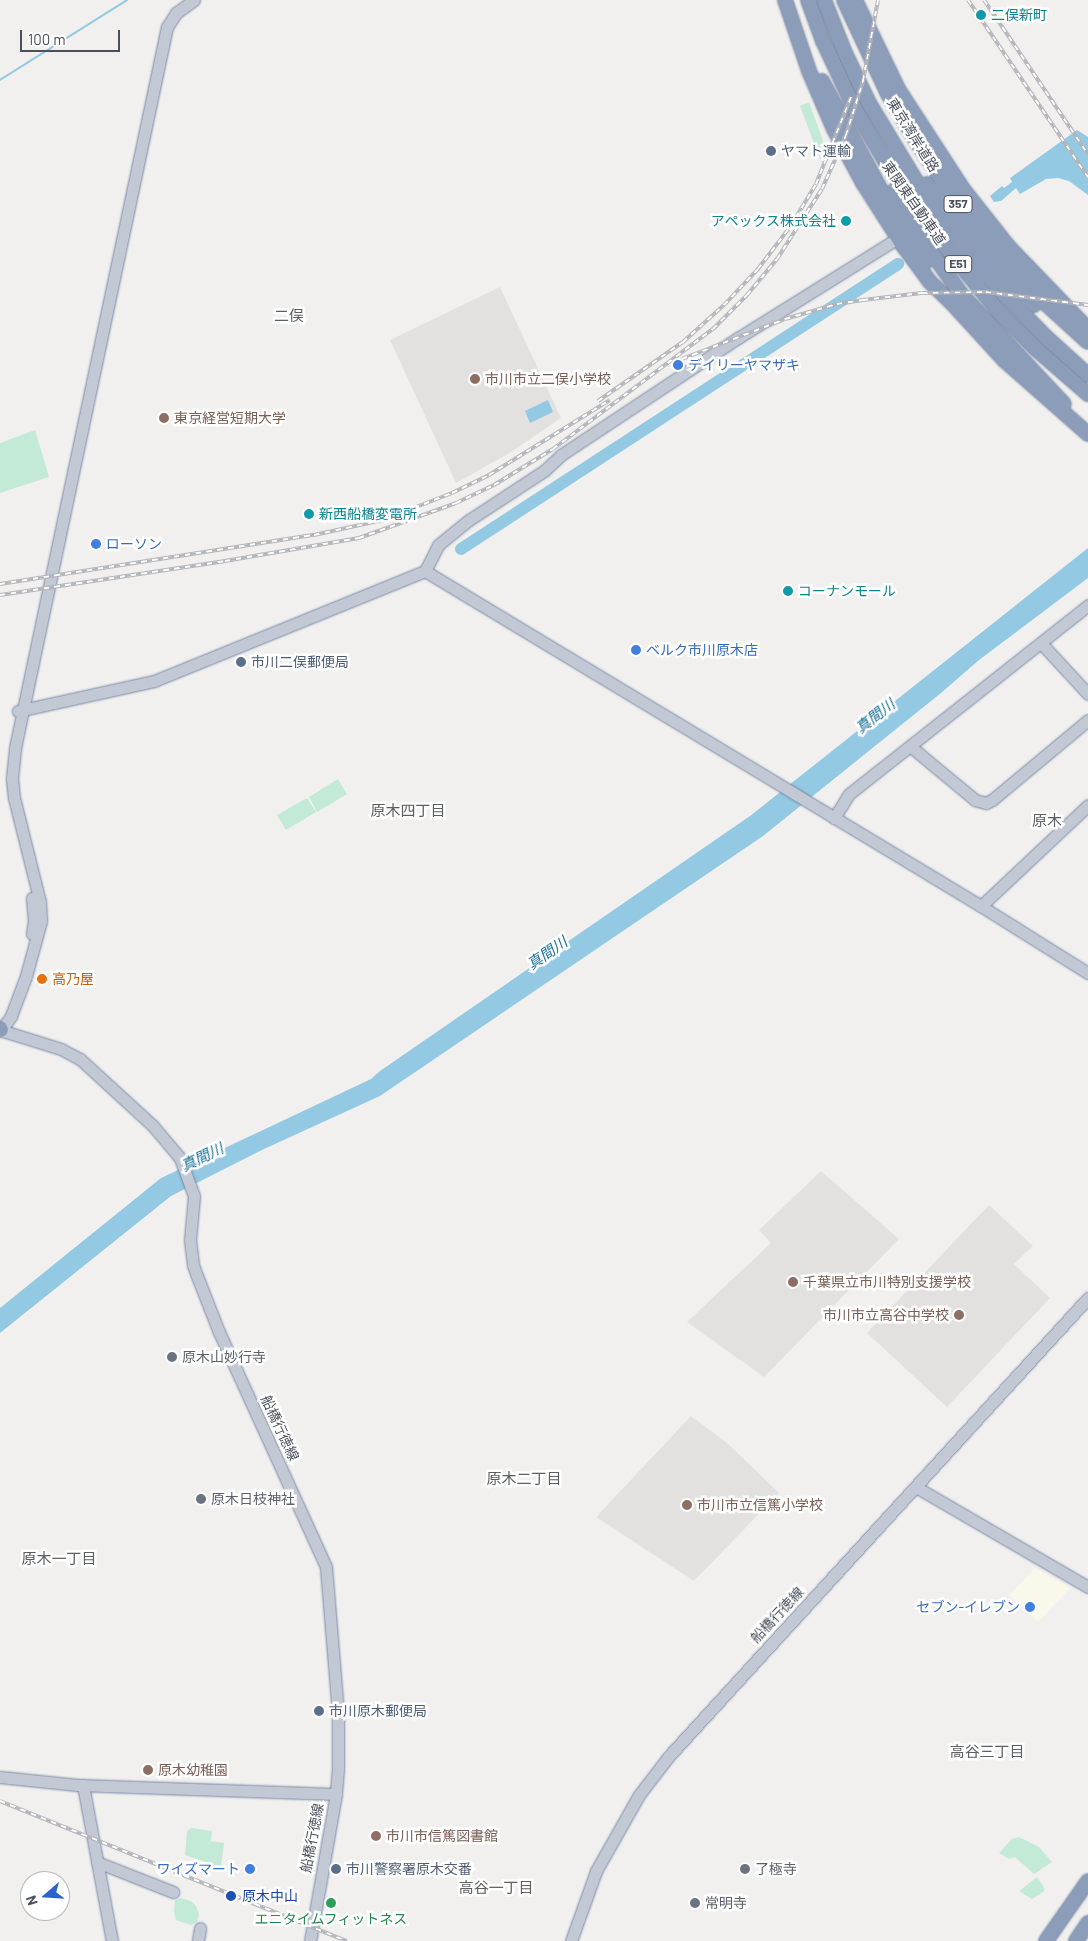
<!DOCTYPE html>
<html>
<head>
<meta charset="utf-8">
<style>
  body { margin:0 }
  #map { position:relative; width:1088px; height:1941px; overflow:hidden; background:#f1f0ef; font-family:Barlow,"Noto Sans JP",sans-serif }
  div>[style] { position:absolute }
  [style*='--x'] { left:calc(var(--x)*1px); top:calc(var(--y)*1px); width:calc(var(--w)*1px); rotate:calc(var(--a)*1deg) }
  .commercial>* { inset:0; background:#faf7eb }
  .education>* { inset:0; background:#e2e1e0 }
  .green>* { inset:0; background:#c2ead6 }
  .water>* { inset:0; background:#94c9e3 }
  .stream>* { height:2px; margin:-1px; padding:0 1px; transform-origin:1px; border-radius:1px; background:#94c9e3 }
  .river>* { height:12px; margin:-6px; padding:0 6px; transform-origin:6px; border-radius:6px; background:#94c9e3 }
  .roads { filter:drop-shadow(0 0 1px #7788a4) drop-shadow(0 0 1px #7788a4) }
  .secondary>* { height:11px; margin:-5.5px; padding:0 5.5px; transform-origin:5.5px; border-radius:5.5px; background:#c2c9d4 }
  .highway>* { height:14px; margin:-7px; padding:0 7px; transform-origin:7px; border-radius:7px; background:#8c9db9 }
  .rail>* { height:4px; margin-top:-2px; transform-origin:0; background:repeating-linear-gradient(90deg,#fff 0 5.5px,#b2b4b9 0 11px); box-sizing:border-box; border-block:1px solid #b2b4b9 }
  .dots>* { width:14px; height:14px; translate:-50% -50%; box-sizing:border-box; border:2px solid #fff; border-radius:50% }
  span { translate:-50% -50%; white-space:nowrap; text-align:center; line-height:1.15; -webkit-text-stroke:5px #fff; paint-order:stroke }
  .shield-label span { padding:1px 4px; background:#fff; border:1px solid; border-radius:4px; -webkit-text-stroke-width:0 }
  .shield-label { font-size:12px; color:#49505b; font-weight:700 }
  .culture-label { font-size:14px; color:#0d838f }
  .left { translate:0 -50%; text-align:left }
  .right { translate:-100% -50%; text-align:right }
  .street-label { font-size:14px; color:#49505b }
  .service-label { font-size:14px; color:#4e5e75 }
  .shop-label { font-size:14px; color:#366cbe }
  .education-label { font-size:14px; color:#785e54 }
  .food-label { font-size:14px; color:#c56008 }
  .worship-label { font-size:14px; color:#5b616d }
  .transit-label { font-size:14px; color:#164399 }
  .leisure-label { font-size:14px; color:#27864d }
  .neighbourhood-label { font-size:15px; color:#5c5f63 }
  .water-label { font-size:15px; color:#1b729b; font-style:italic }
  .north { position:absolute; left:20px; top:1871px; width:50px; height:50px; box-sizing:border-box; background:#fff; border:1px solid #b6b9bd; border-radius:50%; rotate:251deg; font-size:14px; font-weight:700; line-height:20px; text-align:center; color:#49505b }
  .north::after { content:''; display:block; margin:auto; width:18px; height:22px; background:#2c61ce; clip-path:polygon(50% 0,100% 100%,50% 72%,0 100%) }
  .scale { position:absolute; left:20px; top:30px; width:100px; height:22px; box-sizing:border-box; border:2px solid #49505b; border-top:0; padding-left:6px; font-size:15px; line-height:18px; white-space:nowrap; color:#49505b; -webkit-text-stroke:4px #fff; paint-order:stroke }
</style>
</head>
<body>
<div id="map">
  <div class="commercial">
    <i style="clip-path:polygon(1035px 1568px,1070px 1588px,1038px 1622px,1009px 1595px)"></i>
  </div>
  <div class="education">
    <i style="clip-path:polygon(500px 287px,561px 418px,508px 454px,456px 483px,390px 340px)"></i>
    <i style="clip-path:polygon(821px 1171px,899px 1239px,764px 1377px,687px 1322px,771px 1243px,759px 1230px)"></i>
    <i style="clip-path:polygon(989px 1205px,1033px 1246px,1014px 1264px,1050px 1298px,947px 1407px,867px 1333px)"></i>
    <i style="clip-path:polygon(691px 1416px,727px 1443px,779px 1493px,694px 1581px,596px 1517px)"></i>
  </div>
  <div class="green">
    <i style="clip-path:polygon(809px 102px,825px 146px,820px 159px,800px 106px)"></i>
    <i style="clip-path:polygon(35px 430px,49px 477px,0 493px,0 443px)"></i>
    <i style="clip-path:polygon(338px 779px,347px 794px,317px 812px,309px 797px)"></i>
    <i style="clip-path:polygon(307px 798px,316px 812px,286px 830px,277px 815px)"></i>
    <i style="clip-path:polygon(191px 1828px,212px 1831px,211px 1841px,224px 1843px,221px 1867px,185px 1855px,187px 1831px)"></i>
    <i style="clip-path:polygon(1019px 1837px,1039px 1847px,1052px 1862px,1034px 1874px,1015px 1857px,1009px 1859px,999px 1853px,1012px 1839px)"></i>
    <i style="clip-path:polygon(1037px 1877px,1045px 1889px,1043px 1892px,1032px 1899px,1019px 1891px)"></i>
    <i style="clip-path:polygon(181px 1898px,191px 1901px,196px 1906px,199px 1914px,197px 1922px,191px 1925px,176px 1920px,174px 1912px,175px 1900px)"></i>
  </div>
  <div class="water">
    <i style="clip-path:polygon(1077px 130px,1088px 137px,1088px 195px,1069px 181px,1058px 178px,1046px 179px,1020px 194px,1016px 188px,1001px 201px,994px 202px,990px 196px,1002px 186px,1004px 188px,1012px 182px,1010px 178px)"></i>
    <i style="clip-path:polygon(548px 400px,553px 412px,530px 423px,525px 411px)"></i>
    <i style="clip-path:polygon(1088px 548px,1088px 578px,979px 660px,941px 693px,763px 836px,380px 1096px,264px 1149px,171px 1196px,0 1333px,0 1308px,161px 1178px,371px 1079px,380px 1071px,750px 816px)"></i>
  </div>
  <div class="stream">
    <i style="--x:0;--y:80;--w:150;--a:-32.2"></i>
  </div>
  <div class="river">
    <i style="--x:461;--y:549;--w:522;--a:-33.11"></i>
  </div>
  <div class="roads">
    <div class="secondary">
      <i style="--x:425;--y:571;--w:649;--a:31.07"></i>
      <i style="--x:981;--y:906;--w:126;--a:32.1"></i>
      <i style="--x:1041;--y:643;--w:69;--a:47.3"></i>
      <i style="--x:18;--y:711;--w:139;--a:-12.4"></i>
      <i style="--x:154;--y:681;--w:292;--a:-22.1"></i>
      <i style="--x:425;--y:571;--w:29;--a:-63"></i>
      <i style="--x:438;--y:545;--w:40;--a:-39"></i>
      <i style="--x:469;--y:520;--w:91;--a:-33.3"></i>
      <i style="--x:545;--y:470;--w:22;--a:-43"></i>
      <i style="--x:561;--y:455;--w:212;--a:-33.5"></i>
      <i style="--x:738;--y:338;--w:189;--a:-32"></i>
      <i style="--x:910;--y:746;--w:85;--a:39.7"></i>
      <i style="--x:975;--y:800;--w:11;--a:15"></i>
      <i style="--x:986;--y:803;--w:7;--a:-27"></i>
      <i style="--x:992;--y:800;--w:125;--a:-39.8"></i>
      <i style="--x:834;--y:818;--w:28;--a:-58"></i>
      <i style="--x:849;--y:794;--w:305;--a:-38.3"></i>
      <i style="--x:32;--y:898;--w:23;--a:85"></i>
      <i style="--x:34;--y:921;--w:13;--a:99"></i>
      <i style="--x:981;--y:906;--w:147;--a:-43.3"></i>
      <i style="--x:0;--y:1030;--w:64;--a:17.3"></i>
      <i style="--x:61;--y:1049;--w:21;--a:28"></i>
      <i style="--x:80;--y:1059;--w:99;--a:42.5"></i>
      <i style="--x:153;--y:1126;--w:42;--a:49.8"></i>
      <i style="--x:180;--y:1158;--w:40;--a:69.8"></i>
      <i style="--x:194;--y:1196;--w:44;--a:95.2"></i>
      <i style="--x:190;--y:1240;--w:25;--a:83"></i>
      <i style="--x:193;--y:1265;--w:12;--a:70"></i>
      <i style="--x:197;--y:1276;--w:60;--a:68.6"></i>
      <i style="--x:219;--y:1332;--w:258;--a:65.5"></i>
      <i style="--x:326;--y:1567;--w:146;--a:85.3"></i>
      <i style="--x:338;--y:1713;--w:56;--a:90"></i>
      <i style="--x:338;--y:1769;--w:25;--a:95"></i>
      <i style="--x:336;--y:1794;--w:149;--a:100"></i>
      <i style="--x:1;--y:1030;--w:17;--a:-54"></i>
      <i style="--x:11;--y:1016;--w:43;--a:-69.4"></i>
      <i style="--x:26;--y:976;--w:57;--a:-74.7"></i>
      <i style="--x:41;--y:921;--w:19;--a:-93"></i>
      <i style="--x:40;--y:902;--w:107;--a:-104"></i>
      <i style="--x:14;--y:798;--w:20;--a:-96"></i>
      <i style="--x:12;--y:778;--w:30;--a:-84"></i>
      <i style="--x:15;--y:748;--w:737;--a:-78.1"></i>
      <i style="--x:167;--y:27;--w:17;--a:-57"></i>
      <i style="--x:176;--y:13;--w:22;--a:-36"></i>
      <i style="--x:916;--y:1487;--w:199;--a:30.2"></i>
      <i style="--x:0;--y:1777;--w:78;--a:5.9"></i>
      <i style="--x:78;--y:1785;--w:258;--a:2"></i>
      <i style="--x:83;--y:1785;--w:159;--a:79.5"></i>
      <i style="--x:97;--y:1862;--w:82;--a:21.5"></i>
      <i style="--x:198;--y:1941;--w:13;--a:-81"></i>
      <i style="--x:571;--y:1941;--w:74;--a:-70.3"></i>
      <i style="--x:596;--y:1871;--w:87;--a:-60.5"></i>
      <i style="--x:639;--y:1795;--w:49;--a:-52.4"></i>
      <i style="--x:669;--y:1756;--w:621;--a:-47.55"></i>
    </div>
    <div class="highway">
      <i style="--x:785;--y:0;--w:75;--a:71.3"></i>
      <i style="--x:809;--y:71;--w:63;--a:66.7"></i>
      <i style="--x:834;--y:129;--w:61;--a:61.8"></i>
      <i style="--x:863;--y:183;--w:72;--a:57.4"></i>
      <i style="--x:902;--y:244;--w:47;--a:53.6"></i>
      <i style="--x:930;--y:282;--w:28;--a:44"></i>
      <i style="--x:950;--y:301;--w:80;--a:47.5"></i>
      <i style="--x:1004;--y:360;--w:112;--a:41.4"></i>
      <i style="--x:808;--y:0;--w:44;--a:69.9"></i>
      <i style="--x:823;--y:41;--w:77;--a:64.8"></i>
      <i style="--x:856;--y:111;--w:61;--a:59.7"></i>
      <i style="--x:887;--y:164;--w:71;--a:56.5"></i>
      <i style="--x:926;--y:223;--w:115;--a:50.6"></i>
      <i style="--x:999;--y:312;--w:52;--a:45"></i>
      <i style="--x:1036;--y:349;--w:69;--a:40.9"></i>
      <i style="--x:824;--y:0;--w:57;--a:68.4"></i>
      <i style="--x:845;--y:53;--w:55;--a:64.4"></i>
      <i style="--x:869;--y:103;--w:103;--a:58.9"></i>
      <i style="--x:922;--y:191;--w:76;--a:53.6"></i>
      <i style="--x:967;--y:252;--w:45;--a:49.5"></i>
      <i style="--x:996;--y:286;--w:73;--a:45.6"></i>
      <i style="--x:1047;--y:338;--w:55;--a:42.1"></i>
      <i style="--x:844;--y:0;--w:104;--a:64.9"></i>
      <i style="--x:888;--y:94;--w:58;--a:59"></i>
      <i style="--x:918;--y:144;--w:67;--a:56.5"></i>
      <i style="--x:955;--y:200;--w:92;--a:50.3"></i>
      <i style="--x:1014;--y:271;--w:43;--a:45.9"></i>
      <i style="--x:1044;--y:302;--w:59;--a:42.3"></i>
      <i style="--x:855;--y:0;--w:99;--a:64.2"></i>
      <i style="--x:898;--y:89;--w:119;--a:57"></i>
      <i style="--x:963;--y:189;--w:73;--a:51.7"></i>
      <i style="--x:1008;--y:246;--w:115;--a:46.1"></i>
      <i style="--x:822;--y:81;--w:128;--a:61.6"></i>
      <i style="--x:883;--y:194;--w:80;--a:57.7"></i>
      <i style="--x:927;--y:184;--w:92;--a:50.8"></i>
      <i style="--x:985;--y:255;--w:70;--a:45.6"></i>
      <i style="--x:894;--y:191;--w:64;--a:59"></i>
      <i style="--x:927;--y:246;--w:60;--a:54.5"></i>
      <i style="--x:962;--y:295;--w:149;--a:46.9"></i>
      <i style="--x:0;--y:1028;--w:2;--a:63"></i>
      <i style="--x:1046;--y:1941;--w:73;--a:-55"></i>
      <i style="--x:1076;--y:1941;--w:22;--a:-56"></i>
    </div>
  </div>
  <div class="rail">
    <i style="--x:968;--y:0;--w:214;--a:55.9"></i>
    <i style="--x:984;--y:0;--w:186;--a:56"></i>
    <i style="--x:682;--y:359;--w:110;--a:-21.2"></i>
    <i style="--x:785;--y:319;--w:54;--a:-16.1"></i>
    <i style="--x:837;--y:304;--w:26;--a:-9"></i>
    <i style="--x:863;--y:300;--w:59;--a:-6.8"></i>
    <i style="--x:922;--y:293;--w:64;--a:-0.9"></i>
    <i style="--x:986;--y:292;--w:103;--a:7.3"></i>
    <i style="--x:598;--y:401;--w:103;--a:-34.8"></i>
    <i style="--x:683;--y:342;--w:55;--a:-42.1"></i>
    <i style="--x:724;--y:305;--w:50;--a:-46.6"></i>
    <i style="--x:758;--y:269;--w:53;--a:-52.7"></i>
    <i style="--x:790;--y:227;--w:50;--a:-58.8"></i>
    <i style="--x:816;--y:184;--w:94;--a:-68.1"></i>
    <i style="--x:0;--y:584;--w:318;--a:-8.9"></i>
    <i style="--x:314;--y:535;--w:71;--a:-12.3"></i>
    <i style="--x:383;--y:520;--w:74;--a:-21.4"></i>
    <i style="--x:452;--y:493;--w:41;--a:-25.9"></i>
    <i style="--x:489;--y:475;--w:142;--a:-31.8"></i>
    <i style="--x:0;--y:595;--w:228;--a:-8.6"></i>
    <i style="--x:225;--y:561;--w:136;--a:-9.7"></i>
    <i style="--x:359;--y:538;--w:103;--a:-19.8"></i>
    <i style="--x:456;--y:503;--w:42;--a:-25.3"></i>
    <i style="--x:494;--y:485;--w:69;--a:-31.4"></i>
    <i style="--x:553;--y:449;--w:200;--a:-36.9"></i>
    <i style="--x:713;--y:329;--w:48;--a:-45"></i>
    <i style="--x:747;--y:295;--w:47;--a:-50.2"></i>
    <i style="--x:777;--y:259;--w:83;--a:-57.3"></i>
    <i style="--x:822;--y:189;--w:59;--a:-66"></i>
    <i style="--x:846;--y:135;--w:57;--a:-72.5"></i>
    <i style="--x:863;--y:81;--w:82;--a:-79.5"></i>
    <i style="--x:0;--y:1801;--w:374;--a:22"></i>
  </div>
  <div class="dots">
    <i style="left:981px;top:15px;background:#0f9aa8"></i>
    <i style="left:771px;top:151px;background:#5c6f8a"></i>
    <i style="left:846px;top:221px;background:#0f9aa8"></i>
    <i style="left:678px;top:365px;background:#3f7fe0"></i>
    <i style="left:475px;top:379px;background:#8d6e63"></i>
    <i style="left:164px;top:418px;background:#8d6e63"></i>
    <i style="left:309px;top:514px;background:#0f9aa8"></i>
    <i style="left:96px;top:544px;background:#3f7fe0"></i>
    <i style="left:788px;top:591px;background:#0f9aa8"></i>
    <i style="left:636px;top:650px;background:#3f7fe0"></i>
    <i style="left:241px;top:662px;background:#5c6f8a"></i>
    <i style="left:42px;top:979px;background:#e8710a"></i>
    <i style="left:793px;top:1282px;background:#8d6e63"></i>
    <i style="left:959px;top:1315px;background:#8d6e63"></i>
    <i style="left:172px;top:1357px;background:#6b7280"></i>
    <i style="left:201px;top:1499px;background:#6b7280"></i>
    <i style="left:687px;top:1505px;background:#8d6e63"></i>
    <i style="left:1030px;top:1607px;background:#3f7fe0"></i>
    <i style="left:319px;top:1711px;background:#5c6f8a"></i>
    <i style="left:148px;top:1770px;background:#8d6e63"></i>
    <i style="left:376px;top:1836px;background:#8d6e63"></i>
    <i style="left:250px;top:1869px;background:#3f7fe0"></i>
    <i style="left:336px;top:1869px;background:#5c6f8a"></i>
    <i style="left:745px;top:1869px;background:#6b7280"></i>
    <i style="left:231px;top:1896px;background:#1a4fb4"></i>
    <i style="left:331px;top:1903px;background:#2e9e5b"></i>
    <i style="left:695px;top:1903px;background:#6b7280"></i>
  </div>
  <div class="shield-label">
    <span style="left:958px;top:204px">357</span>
    <span style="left:958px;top:264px">E51</span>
  </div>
  <div class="culture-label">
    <span class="left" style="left:991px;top:15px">二俣新町</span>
    <span class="right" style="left:836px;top:221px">アペックス株式会社</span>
    <span class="left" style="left:319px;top:514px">新西船橋変電所</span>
    <span class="left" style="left:798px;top:591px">コーナンモール</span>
  </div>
  <div class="street-label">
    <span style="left:913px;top:135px;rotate:58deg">東京湾岸道路</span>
    <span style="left:914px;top:203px;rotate:55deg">東関東自動車道</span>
    <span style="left:280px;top:1428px;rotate:65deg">船橋行徳線</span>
    <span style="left:777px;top:1615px;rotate:-47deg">船橋行徳線</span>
    <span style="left:312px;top:1838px;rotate:-79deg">船橋行徳線</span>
  </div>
  <div class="service-label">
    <span class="left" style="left:781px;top:151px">ヤマト運輸</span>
    <span class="left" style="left:251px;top:662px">市川二俣郵便局</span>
    <span class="left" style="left:329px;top:1711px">市川原木郵便局</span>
    <span class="left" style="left:346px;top:1869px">市川警察署原木交番</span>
  </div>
  <div class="shop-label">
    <span class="left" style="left:688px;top:365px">デイリーヤマザキ</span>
    <span class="left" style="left:106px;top:544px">ローソン</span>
    <span class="left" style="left:646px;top:650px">ベルク市川原木店</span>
    <span class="right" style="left:1020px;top:1607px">セブン-イレブン</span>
    <span class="right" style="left:240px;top:1869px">ワイズマート</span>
  </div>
  <div class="education-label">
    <span class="left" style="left:485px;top:379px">市川市立二俣小学校</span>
    <span class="left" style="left:174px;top:418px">東京経営短期大学</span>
    <span class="left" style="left:803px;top:1282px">千葉県立市川特別支援学校</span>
    <span class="right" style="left:949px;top:1315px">市川市立高谷中学校</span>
    <span class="left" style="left:697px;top:1505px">市川市立信篤小学校</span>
    <span class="left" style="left:158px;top:1770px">原木幼稚園</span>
    <span class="left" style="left:386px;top:1836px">市川市信篤図書館</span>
  </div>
  <div class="food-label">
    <span class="left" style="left:52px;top:979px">高乃屋</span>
  </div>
  <div class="worship-label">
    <span class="left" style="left:182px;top:1357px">原木山妙行寺</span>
    <span class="left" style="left:211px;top:1499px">原木日枝神社</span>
    <span class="left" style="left:755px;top:1869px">了極寺</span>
    <span class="left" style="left:705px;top:1903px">常明寺</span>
  </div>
  <div class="transit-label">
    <span class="left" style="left:242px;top:1896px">原木中山</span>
  </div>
  <div class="leisure-label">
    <span style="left:331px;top:1919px">エニタイムフィットネス</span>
  </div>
  <div class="neighbourhood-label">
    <span style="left:289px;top:316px">二俣</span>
    <span style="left:408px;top:811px">原木四丁目</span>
    <span style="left:1047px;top:821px">原木</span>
    <span style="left:524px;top:1479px">原木二丁目</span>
    <span style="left:59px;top:1559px">原木一丁目</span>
    <span style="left:987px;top:1752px">高谷三丁目</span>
    <span style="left:496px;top:1888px">高谷一丁目</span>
  </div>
  <div class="water-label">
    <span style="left:875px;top:716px;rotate:-38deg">真間川</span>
    <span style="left:547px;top:953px;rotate:-35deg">真間川</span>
    <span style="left:202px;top:1157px;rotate:-26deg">真間川</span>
  </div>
  <div class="north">N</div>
  <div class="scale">100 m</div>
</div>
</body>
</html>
